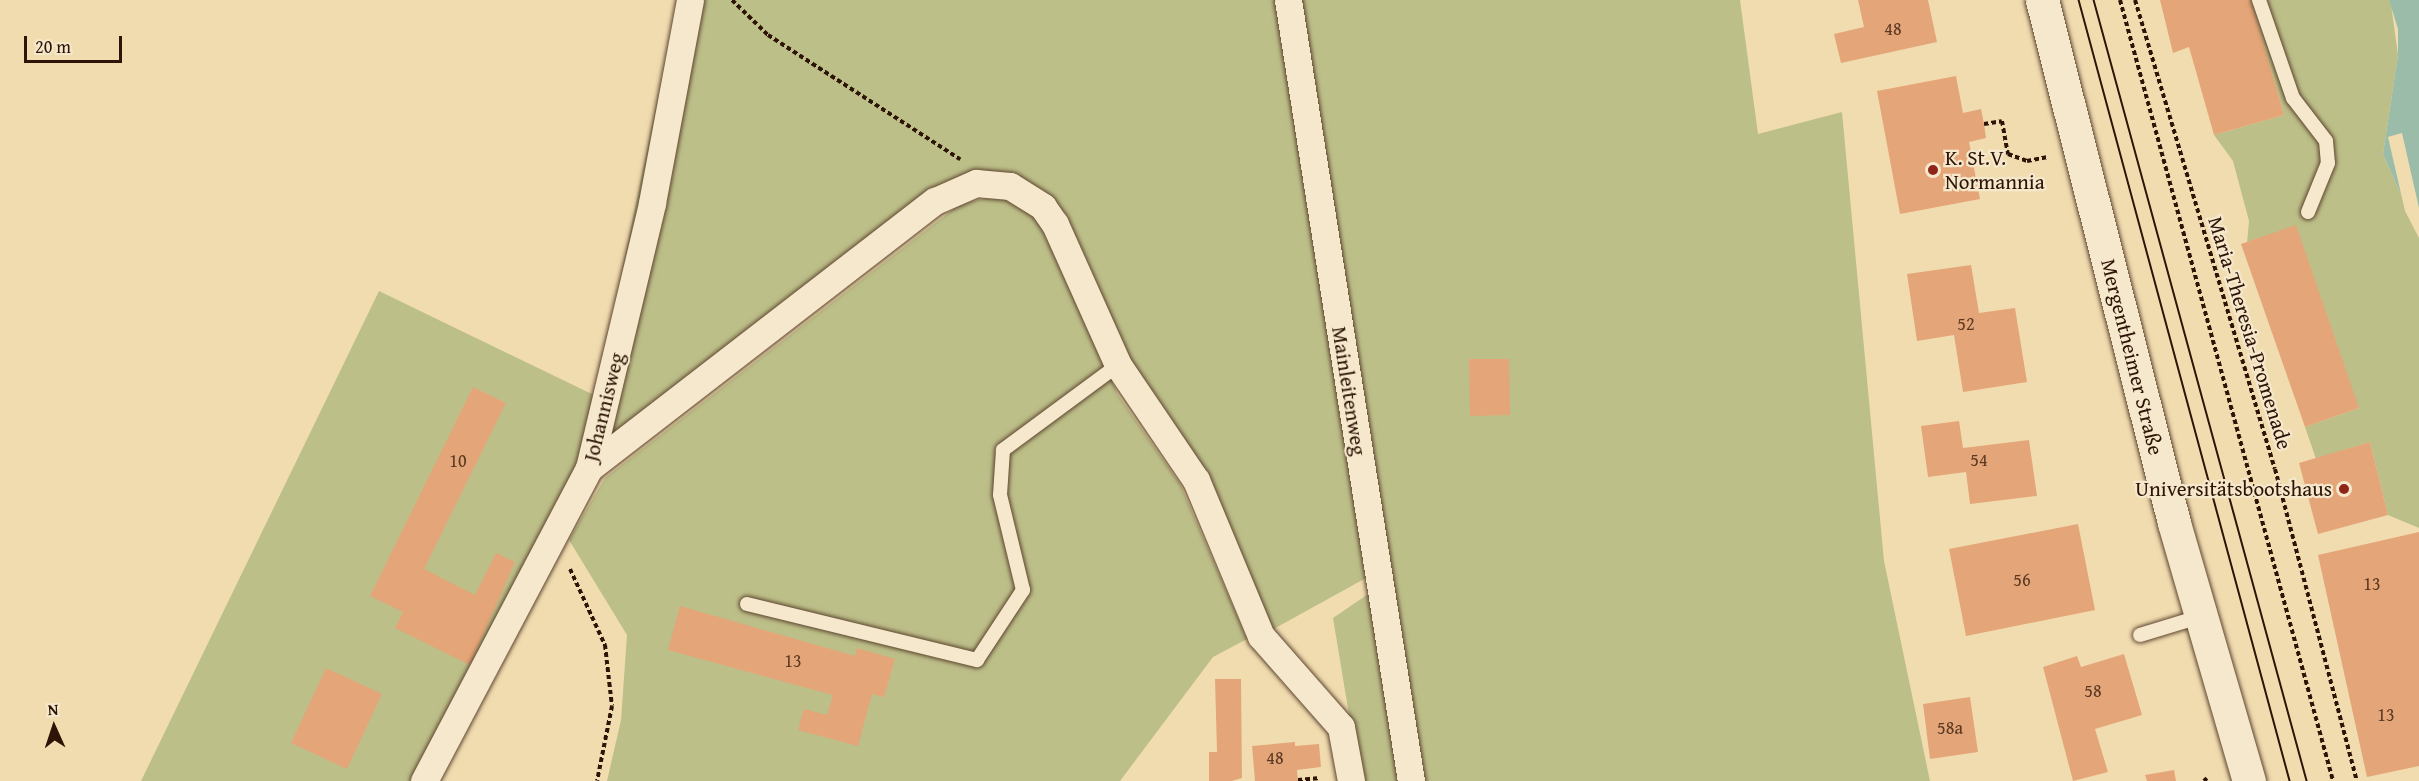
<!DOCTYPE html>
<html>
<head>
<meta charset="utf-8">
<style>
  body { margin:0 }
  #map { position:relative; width:2419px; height:781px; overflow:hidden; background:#f1dcb0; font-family:"Gentium Book Plus",serif }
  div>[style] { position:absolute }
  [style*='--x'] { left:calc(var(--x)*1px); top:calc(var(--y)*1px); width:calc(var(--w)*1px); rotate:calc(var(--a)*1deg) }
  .green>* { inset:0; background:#bdbf89 }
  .water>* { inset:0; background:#9bbca8 }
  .pier>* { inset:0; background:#f1dcb0 }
  .building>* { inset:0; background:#e4a678 }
  .path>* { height:4px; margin-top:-2px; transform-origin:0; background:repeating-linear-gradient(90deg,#2d1406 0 4.5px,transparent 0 7.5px) }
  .roads { filter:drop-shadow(0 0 2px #5e4630) drop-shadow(0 0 2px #5e4630) }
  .lane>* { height:14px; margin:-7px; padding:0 7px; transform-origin:7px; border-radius:7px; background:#f6e8cc }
  .street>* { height:27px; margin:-13.5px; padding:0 13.5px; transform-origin:13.5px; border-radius:13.5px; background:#f6e8cc }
  .secondary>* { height:33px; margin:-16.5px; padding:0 16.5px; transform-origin:16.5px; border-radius:16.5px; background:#f6e8cc }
  .tram>* { height:1.5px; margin:-0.75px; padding:0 0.75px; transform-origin:0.75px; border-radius:0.75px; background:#2d1406 }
  .dots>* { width:16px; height:16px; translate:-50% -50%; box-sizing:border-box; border:3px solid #f6e8cc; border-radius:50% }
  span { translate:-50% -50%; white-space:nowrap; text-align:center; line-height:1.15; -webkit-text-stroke:4.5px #f6e8cc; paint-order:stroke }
  .number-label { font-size:18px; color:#5b3822 }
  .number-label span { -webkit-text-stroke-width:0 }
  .poi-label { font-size:21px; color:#2d1406 }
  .left { translate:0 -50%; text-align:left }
  .right { translate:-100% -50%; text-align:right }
  .street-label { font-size:21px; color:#2d1406 }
  .north { position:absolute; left:24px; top:697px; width:60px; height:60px; -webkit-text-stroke:4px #f6e8cc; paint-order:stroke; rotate:357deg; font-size:16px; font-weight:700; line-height:24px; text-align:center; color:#2d1406 }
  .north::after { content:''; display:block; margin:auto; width:21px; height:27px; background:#2d1406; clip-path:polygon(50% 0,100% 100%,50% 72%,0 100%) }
  .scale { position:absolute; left:24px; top:36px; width:98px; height:27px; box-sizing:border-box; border:3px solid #2d1406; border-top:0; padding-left:8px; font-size:18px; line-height:21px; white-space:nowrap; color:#2d1406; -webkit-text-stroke:4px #f6e8cc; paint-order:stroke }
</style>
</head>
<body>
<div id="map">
  <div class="green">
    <i style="clip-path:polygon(678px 0,1277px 0,1366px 578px,1261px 636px,1055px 224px,976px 183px,589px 468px,424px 781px,141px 781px,379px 291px,596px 396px)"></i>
    <i style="clip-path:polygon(1300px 0,1740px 0,1758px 134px,1842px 112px,1884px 561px,1930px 781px,1422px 781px)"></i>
    <i style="clip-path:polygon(2251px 0,2389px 0,2391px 4px,2398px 55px,2383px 154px,2419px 235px,2419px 528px,2388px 515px,2370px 442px,2316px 459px,2305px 427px,2359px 408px,2247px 243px,2249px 221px,2233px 161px,2214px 135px,2284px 115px)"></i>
    <i style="clip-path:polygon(996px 196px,1022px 204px,1044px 227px,1118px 395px,1180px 484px,1247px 639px,1213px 657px,1120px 781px,607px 781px,621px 720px,627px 635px,569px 540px,605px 478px,960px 204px)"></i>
    <i style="clip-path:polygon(1374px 590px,1398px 781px,1360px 781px,1333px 618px)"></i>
  </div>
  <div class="water">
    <i style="clip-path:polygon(2389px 0,2419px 0,2419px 235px,2383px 154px,2398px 55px,2398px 29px)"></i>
  </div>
  <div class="pier">
    <i style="clip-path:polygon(2402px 133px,2419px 208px,2419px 238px,2405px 211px,2388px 137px)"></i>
  </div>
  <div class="building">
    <i style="clip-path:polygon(1858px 0,1928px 0,1937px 42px,1841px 63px,1834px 34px,1864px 27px)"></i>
    <i style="clip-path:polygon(2160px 0,2251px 0,2284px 115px,2214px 135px,2189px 47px,2173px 53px)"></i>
    <i style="clip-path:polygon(1956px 76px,1963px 113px,1981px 109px,1984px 124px,1986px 138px,1969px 142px,1980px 199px,1900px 214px,1877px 91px)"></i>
    <i style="clip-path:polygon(2296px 225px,2359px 408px,2305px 427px,2241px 244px)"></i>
    <i style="clip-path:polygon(1971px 265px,1979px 313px,2015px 308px,2027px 382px,1963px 392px,1954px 335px,1917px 341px,1907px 274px)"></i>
    <i style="clip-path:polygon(1469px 359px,1509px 359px,1510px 415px,1470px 416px)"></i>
    <i style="clip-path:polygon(473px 387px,506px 403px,424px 569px,475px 595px,496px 553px,515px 562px,470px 665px,395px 628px,403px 612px,370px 596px)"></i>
    <i style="clip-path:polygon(1959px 421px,1963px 448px,2029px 440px,2037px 496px,1970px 504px,1966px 472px,1928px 477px,1921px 426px)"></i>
    <i style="clip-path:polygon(2370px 442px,2388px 515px,2318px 534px,2299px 463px)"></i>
    <i style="clip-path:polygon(2078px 524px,2095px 610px,1966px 636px,1949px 549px)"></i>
    <i style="clip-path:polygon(2419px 532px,2419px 766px,2367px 777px,2318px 555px)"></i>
    <i style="clip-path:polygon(680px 606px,855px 656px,857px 648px,895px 659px,884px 697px,872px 694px,858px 746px,798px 730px,804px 709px,827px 715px,833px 695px,668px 650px)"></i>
    <i style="clip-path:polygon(2124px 654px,2142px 715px,2095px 729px,2108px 772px,2073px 781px,2043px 667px,2077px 656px,2081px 667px)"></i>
    <i style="clip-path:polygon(326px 668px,382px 694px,347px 769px,291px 743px)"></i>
    <i style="clip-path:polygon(1215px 679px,1241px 679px,1242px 778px,1232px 781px,1209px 781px,1209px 752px,1217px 752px)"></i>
    <i style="clip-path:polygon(1970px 697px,1978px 752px,1930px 759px,1923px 704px)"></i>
    <i style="clip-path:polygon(1295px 742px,1295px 746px,1319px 744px,1321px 767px,1297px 770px,1298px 781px,1255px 781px,1252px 746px)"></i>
    <i style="clip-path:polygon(2174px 770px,2176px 781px,2147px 781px,2145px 775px)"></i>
  </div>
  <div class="path">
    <i style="--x:732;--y:0;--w:50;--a:44.2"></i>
    <i style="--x:768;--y:35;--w:229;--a:32.9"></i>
    <i style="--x:2120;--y:0;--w:810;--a:74.74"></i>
    <i style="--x:2135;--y:0;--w:489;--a:73.4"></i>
    <i style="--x:2275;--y:469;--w:323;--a:75.3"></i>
    <i style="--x:1984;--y:124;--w:18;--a:-9"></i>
    <i style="--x:2002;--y:121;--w:34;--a:80"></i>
    <i style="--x:2008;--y:154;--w:20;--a:20"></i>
    <i style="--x:2027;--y:161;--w:20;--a:-11"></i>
    <i style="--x:570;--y:569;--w:84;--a:65.3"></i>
    <i style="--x:605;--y:645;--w:61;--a:83.5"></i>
    <i style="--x:612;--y:706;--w:76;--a:101.3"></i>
    <i style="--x:1298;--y:780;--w:22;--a:-5"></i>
    <i style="--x:2204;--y:781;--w:4;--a:-45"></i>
  </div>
  <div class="roads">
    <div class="lane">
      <i style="--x:2259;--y:0;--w:104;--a:70.9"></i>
      <i style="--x:2293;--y:98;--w:54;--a:52.5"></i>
      <i style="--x:2326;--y:141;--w:22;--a:85"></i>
      <i style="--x:2328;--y:163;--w:53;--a:112.2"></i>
      <i style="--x:747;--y:604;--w:237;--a:13.7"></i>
      <i style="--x:977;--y:660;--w:84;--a:-56.7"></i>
      <i style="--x:1023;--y:590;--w:98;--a:-103.6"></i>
      <i style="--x:1000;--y:495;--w:45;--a:-86.2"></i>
      <i style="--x:1003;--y:450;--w:143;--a:-36.5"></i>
      <i style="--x:2140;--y:635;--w:65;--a:-17"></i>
    </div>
    <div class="street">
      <i style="--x:1288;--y:0;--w:791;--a:81.05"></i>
      <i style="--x:589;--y:468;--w:437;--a:-37.7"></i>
      <i style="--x:935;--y:201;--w:45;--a:-23.7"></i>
      <i style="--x:976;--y:183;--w:34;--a:5"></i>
      <i style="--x:1010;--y:186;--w:39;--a:32"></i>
      <i style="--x:1043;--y:207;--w:21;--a:55"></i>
      <i style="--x:1055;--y:224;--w:154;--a:65.9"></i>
      <i style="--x:1118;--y:365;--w:139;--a:55.9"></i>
      <i style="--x:1196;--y:480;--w:169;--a:67.4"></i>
      <i style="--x:1261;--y:636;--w:121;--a:48.7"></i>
      <i style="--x:1341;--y:727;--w:55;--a:79.5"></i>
      <i style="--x:424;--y:781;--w:354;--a:-62.2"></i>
      <i style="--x:589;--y:468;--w:272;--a:-76.6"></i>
      <i style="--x:652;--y:203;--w:207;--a:-79.4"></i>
    </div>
    <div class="secondary">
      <i style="--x:2042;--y:0;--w:539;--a:75.83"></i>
      <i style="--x:2174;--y:523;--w:269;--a:73.8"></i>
    </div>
  </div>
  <div class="tram">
    <i style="--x:2079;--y:0;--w:809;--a:74.88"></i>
    <i style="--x:2094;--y:0;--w:810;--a:74.74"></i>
  </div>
  <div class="dots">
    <i style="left:1933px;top:170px;background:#8f2418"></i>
    <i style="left:2344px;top:489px;background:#8f2418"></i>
  </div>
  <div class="number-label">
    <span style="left:1893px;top:29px">48</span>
    <span style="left:1966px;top:324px">52</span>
    <span style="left:1979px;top:460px">54</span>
    <span style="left:458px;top:461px">10</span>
    <span style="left:2022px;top:580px">56</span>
    <span style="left:2372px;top:584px">13</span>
    <span style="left:793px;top:661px">13</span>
    <span style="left:2093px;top:691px">58</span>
    <span style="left:2386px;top:715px">13</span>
    <span style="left:1950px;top:728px">58a</span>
    <span style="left:1275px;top:758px">48</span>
  </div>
  <div class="poi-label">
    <span class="left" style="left:1945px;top:170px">K. St.V.<br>Normannia</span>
    <span class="right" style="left:2332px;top:489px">Universitätsbootshaus</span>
  </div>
  <div class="street-label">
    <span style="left:2250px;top:333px;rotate:73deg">Maria-Theresia-Promenade</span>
    <span style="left:2132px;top:357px;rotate:76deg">Mergentheimer Straße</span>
    <span style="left:1349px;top:391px;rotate:81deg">Mainleitenweg</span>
    <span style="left:604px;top:407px;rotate:-76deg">Johannisweg</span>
  </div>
  <div class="north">N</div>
  <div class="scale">20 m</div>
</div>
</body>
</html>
